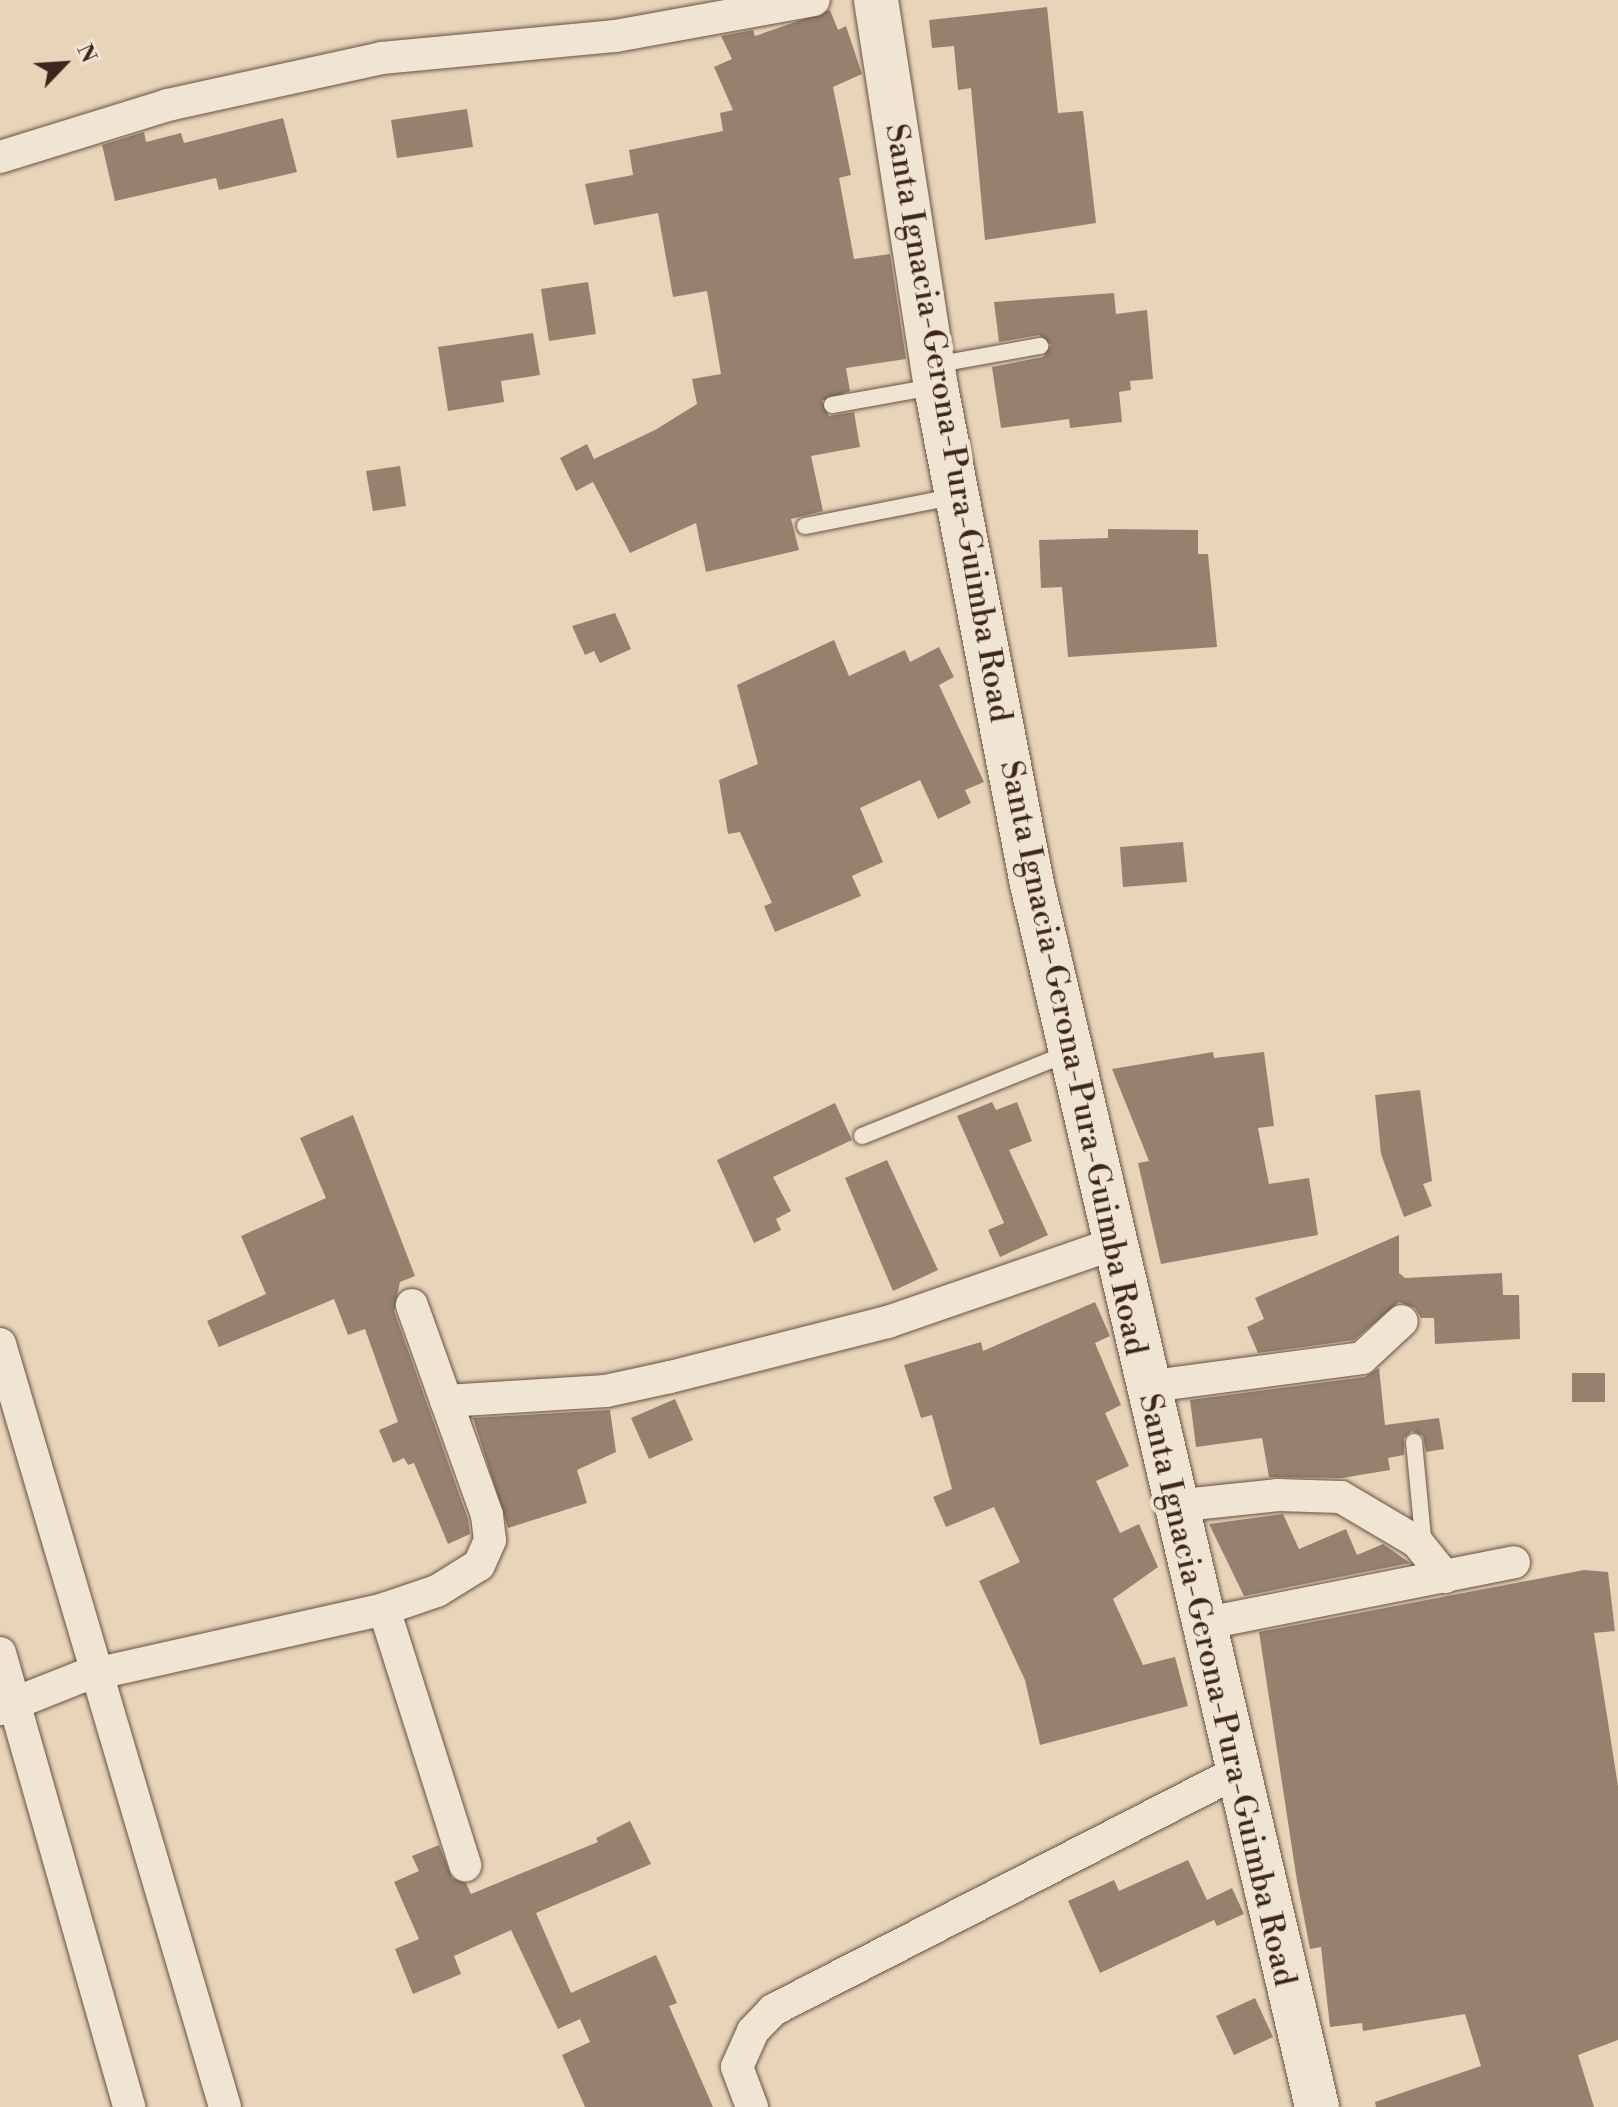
<!DOCTYPE html>
<html>
<head>
<meta charset="utf-8">
<style>
  body { margin:0 }
  #map { position:relative; width:1618px; height:2107px; overflow:hidden; background:#e8d5b9; font-family:"Libre Bodoni",serif }
  div>[style] { position:absolute }
  [style*='--x'] { left:calc(var(--x)*1px); top:calc(var(--y)*1px); width:calc(var(--w)*1px); rotate:calc(var(--a)*1deg) }
  .building>* { inset:0; background:#96816e }
  .roads { filter:drop-shadow(0 0 2px #685244) drop-shadow(0 0 2px #685244) }
  .service>* { height:16px; margin:-8px; padding:0 8px; transform-origin:8px; border-radius:8px; background:#f0e4d2 }
  .minor>* { height:32px; margin:-16px; padding:0 16px; transform-origin:16px; border-radius:16px; background:#f0e4d2 }
  .secondary>* { height:44px; margin:-22px; padding:0 22px; transform-origin:22px; border-radius:22px; background:#f0e4d2 }
  span { translate:-50% -50%; white-space:nowrap; text-align:center; line-height:1.15; -webkit-text-stroke:8px #f0e4d2; paint-order:stroke }
  .street-label { font-size:32px; color:#3e261d }
  .north { position:absolute; left:24px; top:24px; width:80px; height:80px; -webkit-text-stroke:6px #f0e4d2; paint-order:stroke; rotate:65deg; font-size:22px; font-weight:700; line-height:32px; text-align:center; color:#3e261d }
  .north::after { content:''; display:block; margin:auto; width:28px; height:36px; background:#3e261d; clip-path:polygon(50% 0,100% 100%,50% 72%,0 100%) }
</style>
</head>
<body>
<div id="map">
  <div class="building">
    <i style="clip-path:polygon(1047px 7px,1058px 113px,1083px 111px,1096px 223px,985px 240px,971px 88px,958px 90px,954px 46px,932px 48px,929px 20px)"></i>
    <i style="clip-path:polygon(830px 10px,838px 30px,846px 26px,862px 74px,833px 87px,851px 175px,839px 178px,854px 259px,890px 254px,906px 359px,846px 368px,850px 391px,822px 401px,829px 416px,854px 412px,860px 447px,811px 456px,823px 511px,791px 519px,799px 550px,706px 572px,696px 523px,630px 553px,593px 482px,576px 491px,560px 458px,587px 444px,594px 459px,655px 430px,697px 404px,692px 379px,721px 374px,707px 291px,673px 297px,658px 213px,594px 225px,585px 184px,633px 175px,629px 150px,723px 131px,720px 113px,733px 110px,714px 67px,732px 59px,721px 36px,753px 30px,755px 36px)"></i>
    <i style="clip-path:polygon(467px 109px,473px 147px,397px 158px,391px 120px)"></i>
    <i style="clip-path:polygon(283px 118px,297px 172px,219px 190px,216px 178px,115px 201px,102px 145px,144px 132px,146px 142px,181px 133px,184px 143px)"></i>
    <i style="clip-path:polygon(588px 282px,596px 334px,549px 341px,541px 289px)"></i>
    <i style="clip-path:polygon(1114px 293px,1116px 314px,1147px 310px,1153px 379px,1130px 381px,1131px 390px,1119px 392px,1122px 422px,1070px 428px,1069px 419px,1001px 428px,992px 367px,1043px 357px,1051px 345px,1039px 335px,999px 342px,994px 302px)"></i>
    <i style="clip-path:polygon(533px 333px,540px 375px,501px 381px,504px 402px,448px 411px,438px 347px)"></i>
    <i style="clip-path:polygon(400px 466px,406px 506px,373px 511px,366px 471px)"></i>
    <i style="clip-path:polygon(1108px 529px,1198px 530px,1198px 554px,1208px 554px,1217px 647px,1068px 657px,1062px 587px,1041px 588px,1039px 540px,1108px 538px)"></i>
    <i style="clip-path:polygon(615px 613px,631px 649px,600px 663px,594px 651px,585px 655px,572px 626px)"></i>
    <i style="clip-path:polygon(834px 640px,849px 676px,905px 650px,910px 662px,939px 647px,954px 677px,939px 685px,984px 782px,965px 790px,971px 803px,938px 819px,920px 780px,860px 808px,883px 862px,852px 876px,861px 896px,775px 932px,764px 906px,772px 903px,740px 832px,728px 834px,719px 780px,758px 764px,737px 685px)"></i>
    <i style="clip-path:polygon(1183px 842px,1187px 882px,1123px 887px,1120px 847px)"></i>
    <i style="clip-path:polygon(1213px 1052px,1214px 1058px,1264px 1052px,1274px 1126px,1258px 1128px,1269px 1184px,1309px 1178px,1318px 1235px,1161px 1264px,1138px 1163px,1149px 1161px,1112px 1069px)"></i>
    <i style="clip-path:polygon(1420px 1090px,1432px 1181px,1423px 1184px,1432px 1206px,1404px 1217px,1381px 1154px,1375px 1095px)"></i>
    <i style="clip-path:polygon(992px 1102px,996px 1110px,1017px 1102px,1032px 1141px,1009px 1150px,1048px 1235px,1000px 1257px,988px 1230px,1004px 1223px,957px 1116px)"></i>
    <i style="clip-path:polygon(835px 1103px,852px 1140px,773px 1177px,791px 1211px,776px 1219px,781px 1230px,754px 1243px,717px 1160px)"></i>
    <i style="clip-path:polygon(353px 1115px,415px 1276px,400px 1282px,394px 1311px,468px 1519px,470px 1534px,448px 1544px,414px 1463px,408px 1465px,404px 1458px,393px 1463px,379px 1430px,398px 1422px,365px 1329px,348px 1335px,334px 1299px,219px 1347px,207px 1321px,266px 1294px,241px 1236px,326px 1198px,300px 1138px)"></i>
    <i style="clip-path:polygon(887px 1160px,938px 1270px,893px 1291px,845px 1178px)"></i>
    <i style="clip-path:polygon(1399px 1235px,1399px 1273px,1405px 1278px,1502px 1273px,1503px 1295px,1519px 1295px,1520px 1339px,1435px 1344px,1434px 1318px,1421px 1318px,1415px 1308px,1399px 1302px,1354px 1340px,1258px 1353px,1247px 1327px,1264px 1319px,1255px 1298px)"></i>
    <i style="clip-path:polygon(1095px 1302px,1110px 1336px,1095px 1343px,1121px 1405px,1105px 1413px,1129px 1466px,1096px 1481px,1120px 1533px,1139px 1524px,1158px 1567px,1113px 1599px,1143px 1665px,1175px 1657px,1188px 1706px,1040px 1745px,1025px 1680px,979px 1581px,1020px 1562px,994px 1507px,946px 1527px,933px 1497px,952px 1489px,932px 1415px,921px 1418px,904px 1365px,981px 1342px,983px 1351px)"></i>
    <i style="clip-path:polygon(1379px 1368px,1385px 1425px,1439px 1418px,1444px 1449px,1426px 1452px,1423px 1436px,1412px 1431px,1404px 1438px,1404px 1455px,1388px 1458px,1390px 1470px,1342px 1478px,1269px 1477px,1262px 1438px,1196px 1447px,1190px 1400px,1365px 1377px)"></i>
    <i style="clip-path:polygon(1572px 1373px,1605px 1373px,1605px 1402px,1572px 1402px)"></i>
    <i style="clip-path:polygon(675px 1399px,693px 1440px,649px 1459px,631px 1418px)"></i>
    <i style="clip-path:polygon(610px 1410px,616px 1452px,577px 1470px,587px 1503px,508px 1528px,473px 1418px)"></i>
    <i style="clip-path:polygon(1283px 1514px,1299px 1549px,1346px 1529px,1357px 1555px,1383px 1544px,1410px 1563px,1244px 1596px,1209px 1524px)"></i>
    <i style="clip-path:polygon(1584px 1570px,1608px 1572px,1615px 1631px,1594px 1633px,1618px 1786px,1618px 2040px,1578px 2055px,1594px 2107px,1376px 2107px,1375px 2102px,1481px 2066px,1465px 2014px,1363px 2031px,1362px 2023px,1330px 2027px,1321px 1947px,1310px 1949px,1297px 1881px,1259px 1632px)"></i>
    <i style="clip-path:polygon(630px 1821px,651px 1864px,536px 1913px,571px 1993px,656px 1955px,677px 2003px,669px 2006px,713px 2107px,585px 2107px,562px 2055px,590px 2042px,580px 2019px,558px 2029px,511px 1930px,454px 1956px,461px 1974px,413px 1994px,395px 1949px,419px 1939px,394px 1882px,419px 1871px,412px 1856px,439px 1845px,452px 1878px,466px 1883px,471px 1894px,598px 1842px,596px 1838px)"></i>
    <i style="clip-path:polygon(1188px 1860px,1207px 1900px,1232px 1888px,1244px 1914px,1217px 1926px,1214px 1920px,1100px 1973px,1068px 1901px,1114px 1880px,1119px 1891px)"></i>
    <i style="clip-path:polygon(1255px 1998px,1273px 2037px,1234px 2055px,1216px 2016px)"></i>
  </div>
  <div class="roads">
    <div class="service">
      <i style="--x:934;--y:365;--w:108;--a:-10.2"></i>
      <i style="--x:832;--y:405;--w:103;--a:-10.1"></i>
      <i style="--x:805;--y:526;--w:154;--a:-11.2"></i>
      <i style="--x:862;--y:1136;--w:222;--a:-21.9"></i>
      <i style="--x:1414;--y:1442;--w:106;--a:84.6"></i>
    </div>
    <div class="minor">
      <i style="--x:0;--y:157;--w:176;--a:-17.2"></i>
      <i style="--x:168;--y:105;--w:219;--a:-12.4"></i>
      <i style="--x:382;--y:58;--w:235;--a:-5.4"></i>
      <i style="--x:616;--y:36;--w:201;--a:-10.3"></i>
      <i style="--x:0;--y:1344;--w:795;--a:73.57"></i>
      <i style="--x:1145;--y:1387;--w:219;--a:-7.6"></i>
      <i style="--x:1362;--y:1358;--w:54;--a:-42.8"></i>
      <i style="--x:446;--y:1401;--w:160;--a:-3.6"></i>
      <i style="--x:606;--y:1391;--w:66;--a:-12.3"></i>
      <i style="--x:670;--y:1377;--w:225;--a:-14.2"></i>
      <i style="--x:888;--y:1322;--w:238;--a:-19.1"></i>
      <i style="--x:1174;--y:1506;--w:105;--a:-6"></i>
      <i style="--x:1278;--y:1495;--w:63;--a:1.8"></i>
      <i style="--x:1341;--y:1497;--w:88;--a:30.6"></i>
      <i style="--x:1417;--y:1542;--w:45;--a:51.3"></i>
      <i style="--x:384;--y:1609;--w:269;--a:72.4"></i>
      <i style="--x:1202;--y:1624;--w:318;--a:-11.2"></i>
      <i style="--x:0;--y:1653;--w:472;--a:74.1"></i>
      <i style="--x:0;--y:1709;--w:87;--a:-21.6"></i>
      <i style="--x:81;--y:1677;--w:311;--a:-12.6"></i>
      <i style="--x:384;--y:1609;--w:56;--a:-18.8"></i>
      <i style="--x:437;--y:1591;--w:49;--a:-31.8"></i>
      <i style="--x:479;--y:1565;--w:27;--a:-66"></i>
      <i style="--x:490;--y:1540;--w:25;--a:-97"></i>
      <i style="--x:487;--y:1515;--w:223;--a:-109.7"></i>
      <i style="--x:752;--y:2107;--w:43;--a:-110.6"></i>
      <i style="--x:737;--y:2067;--w:39;--a:-66"></i>
      <i style="--x:753;--y:2031;--w:29;--a:-46"></i>
      <i style="--x:773;--y:2010;--w:521;--a:-27.15"></i>
    </div>
    <div class="secondary">
      <i style="--x:876;--y:0;--w:392;--a:81.2"></i>
      <i style="--x:936;--y:387;--w:506;--a:79.07"></i>
      <i style="--x:1032;--y:884;--w:1256;--a:76.88"></i>
    </div>
  </div>
  <div class="street-label">
    <span style="left:948px;top:423px;rotate:80deg">Santa Ignacia-Gerona-Pura-Guimba Road</span>
    <span style="left:1073px;top:1058px;rotate:78deg">Santa Ignacia-Gerona-Pura-Guimba Road</span>
    <span style="left:1217px;top:1690px;rotate:77deg">Santa Ignacia-Gerona-Pura-Guimba Road</span>
  </div>
  <div class="north">N</div>
</div>
</body>
</html>
